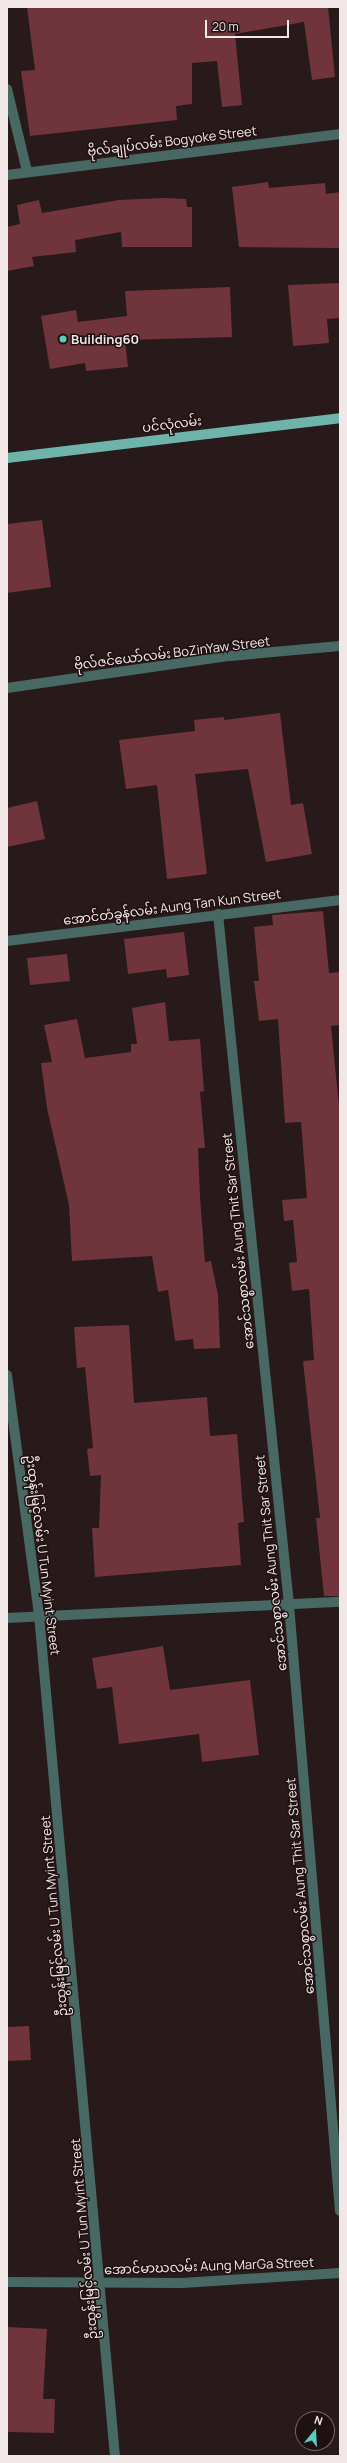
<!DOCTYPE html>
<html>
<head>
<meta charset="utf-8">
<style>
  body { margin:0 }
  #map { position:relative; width:347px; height:2463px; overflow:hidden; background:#28191a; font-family:Manrope,"Noto Sans Myanmar",sans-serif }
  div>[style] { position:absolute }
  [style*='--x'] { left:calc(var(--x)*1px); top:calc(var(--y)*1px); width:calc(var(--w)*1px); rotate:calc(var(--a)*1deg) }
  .building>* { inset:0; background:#70343c }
  .minor>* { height:10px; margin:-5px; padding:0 5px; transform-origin:5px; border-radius:5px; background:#486863 }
  .major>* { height:10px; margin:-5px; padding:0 5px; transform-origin:5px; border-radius:5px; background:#6eb4aa }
  .dots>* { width:11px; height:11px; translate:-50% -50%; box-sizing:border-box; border:2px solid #1f1011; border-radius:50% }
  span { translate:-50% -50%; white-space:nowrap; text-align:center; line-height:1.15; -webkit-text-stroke:3px #1f1011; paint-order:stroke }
  .street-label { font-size:13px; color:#f2e7e7 }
  .poi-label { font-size:13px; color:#f2e7e7; font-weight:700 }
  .left { translate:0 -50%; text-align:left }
  .frame { position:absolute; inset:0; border:8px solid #f2e7e7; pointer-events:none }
  .north { position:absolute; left:295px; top:2411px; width:40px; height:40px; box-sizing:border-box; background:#1f1011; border:1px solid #736667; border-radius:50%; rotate:18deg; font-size:11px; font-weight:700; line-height:16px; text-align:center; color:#f2e7e7 }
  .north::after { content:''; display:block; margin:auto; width:14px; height:18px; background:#59cebf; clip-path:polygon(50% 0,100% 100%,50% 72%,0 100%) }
  .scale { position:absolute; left:205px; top:20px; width:84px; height:18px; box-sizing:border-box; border:2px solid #f2e7e7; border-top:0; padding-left:5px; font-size:12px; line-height:14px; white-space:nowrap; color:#f2e7e7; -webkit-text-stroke:3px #1f1011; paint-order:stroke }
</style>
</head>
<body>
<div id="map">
  <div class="building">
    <i style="clip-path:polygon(27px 7px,328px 7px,335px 77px,312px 80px,304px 22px,235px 34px,242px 105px,222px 107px,217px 61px,192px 63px,192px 104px,176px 106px,177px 120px,30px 136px,21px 71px,35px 70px)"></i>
    <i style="clip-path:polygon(268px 182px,269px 188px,325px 183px,326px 194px,340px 192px,340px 248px,239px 247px,232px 187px)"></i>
    <i style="clip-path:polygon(163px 198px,186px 199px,187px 207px,192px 207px,192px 247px,122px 247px,121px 232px,75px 240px,76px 252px,32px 257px,34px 266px,7px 271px,7px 227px,20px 224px,17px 205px,39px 200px,42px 213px,119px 200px)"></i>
    <i style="clip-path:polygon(340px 283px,340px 318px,327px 319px,329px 343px,293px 346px,288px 285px)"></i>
    <i style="clip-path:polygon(230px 287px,232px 337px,125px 340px,128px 367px,86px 371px,85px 363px,50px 369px,41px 316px,76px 310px,78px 322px,127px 316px,125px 291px)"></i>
    <i style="clip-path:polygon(42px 520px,51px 587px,7px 593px,7px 524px)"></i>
    <i style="clip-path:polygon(280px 713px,291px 805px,303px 803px,312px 854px,266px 862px,248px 769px,195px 774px,207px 874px,167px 879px,157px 785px,126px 789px,119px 740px,195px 731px,194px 720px,224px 717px,224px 720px)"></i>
    <i style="clip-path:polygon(37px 801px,45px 839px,7px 847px,7px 808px)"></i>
    <i style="clip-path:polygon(323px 911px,329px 973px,340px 972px,340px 1025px,331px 1026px,340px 1116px,340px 1596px,324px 1596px,316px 1518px,320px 1518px,303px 1361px,314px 1360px,309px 1289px,292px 1291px,289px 1263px,297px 1262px,293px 1220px,284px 1221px,282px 1200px,307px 1198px,301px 1122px,285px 1123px,278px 1019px,259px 1021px,254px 981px,259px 981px,254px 927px,273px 925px,272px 915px)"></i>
    <i style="clip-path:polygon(184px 932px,189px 975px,167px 978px,166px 969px,128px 974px,124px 939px)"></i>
    <i style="clip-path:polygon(67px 954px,70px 981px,30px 985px,27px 958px)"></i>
    <i style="clip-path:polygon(165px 1002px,169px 1041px,200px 1039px,204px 1091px,200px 1092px,205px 1148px,198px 1148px,200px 1197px,205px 1262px,211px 1261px,218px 1295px,220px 1348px,194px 1349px,193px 1339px,175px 1341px,168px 1290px,158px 1292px,152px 1256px,72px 1261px,69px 1205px,47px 1108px,41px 1063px,52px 1062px,44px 1025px,77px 1019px,85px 1058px,131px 1052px,131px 1044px,137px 1044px,132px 1008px)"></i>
    <i style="clip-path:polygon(129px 1325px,134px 1403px,207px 1397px,210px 1436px,237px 1434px,244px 1522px,238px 1523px,241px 1565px,95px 1577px,92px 1528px,99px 1528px,101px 1475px,90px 1476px,87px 1449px,93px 1448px,85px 1367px,77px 1368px,74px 1327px)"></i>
    <i style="clip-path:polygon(163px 1646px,170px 1690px,250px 1680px,259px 1755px,202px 1762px,199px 1734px,119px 1744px,112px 1687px,97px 1689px,92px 1658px)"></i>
    <i style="clip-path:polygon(29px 2026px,31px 2060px,7px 2061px,7px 2027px)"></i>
    <i style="clip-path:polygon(7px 2327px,47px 2329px,43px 2399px,55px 2399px,54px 2433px,7px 2432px)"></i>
  </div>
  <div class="minor">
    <i style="--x:7;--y:89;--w:84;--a:76.3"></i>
    <i style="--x:7;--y:175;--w:336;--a:-7"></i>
    <i style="--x:7;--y:688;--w:225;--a:-8.2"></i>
    <i style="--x:230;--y:656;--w:110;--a:-5.2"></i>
    <i style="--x:218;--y:914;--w:695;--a:84.13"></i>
    <i style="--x:289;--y:1605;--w:608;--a:85.19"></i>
    <i style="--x:7;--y:941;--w:336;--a:-7"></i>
    <i style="--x:7;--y:1375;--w:242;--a:82.4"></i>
    <i style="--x:39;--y:1615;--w:844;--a:84.84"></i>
    <i style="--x:7;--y:1618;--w:333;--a:-2.8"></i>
    <i style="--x:7;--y:2282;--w:175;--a:0.3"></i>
    <i style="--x:182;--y:2283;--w:158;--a:-3.6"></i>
  </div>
  <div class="major">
    <i style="--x:7;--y:458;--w:335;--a:-6.8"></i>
  </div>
  <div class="dots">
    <i style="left:63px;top:339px;background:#59cebf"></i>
  </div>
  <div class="street-label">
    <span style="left:172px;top:141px;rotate:-7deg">ဗိုလ်ချုပ်လမ်း Bogyoke Street</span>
    <span style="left:172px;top:424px;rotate:-7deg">ပင်လုံလမ်း</span>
    <span style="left:172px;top:653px;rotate:-7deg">ဗိုလ်ဇင်ယော်လမ်း BoZinYaw Street</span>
    <span style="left:172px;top:907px;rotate:-7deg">အောင်တံခွန်လမ်း Aung Tan Kun Street</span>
    <span style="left:238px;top:1241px;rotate:-96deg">အောင်သစ္စာလမ်း Aung Thit Sar Street</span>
    <span style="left:43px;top:1555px;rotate:83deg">ဦးထွန်းမြင့်လမ်း U Tun Myint Street</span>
    <span style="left:271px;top:1563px;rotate:-96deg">အောင်သစ္စာလမ်း Aung Thit Sar Street</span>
    <span style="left:300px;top:1886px;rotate:-95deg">အောင်သစ္စာလမ်း Aung Thit Sar Street</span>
    <span style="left:54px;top:1916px;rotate:-95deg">ဦးထွန်းမြင့်လမ်း U Tun Myint Street</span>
    <span style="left:84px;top:2239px;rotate:-95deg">ဦးထွန်းမြင့်လမ်း U Tun Myint Street</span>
    <span style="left:209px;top:2266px;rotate:-2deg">အောင်မာဃလမ်း Aung MarGa Street</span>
  </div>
  <div class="poi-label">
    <span class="left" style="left:71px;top:339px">Building60</span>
  </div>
  <div class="frame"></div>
  <div class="north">N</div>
  <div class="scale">20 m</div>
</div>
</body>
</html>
